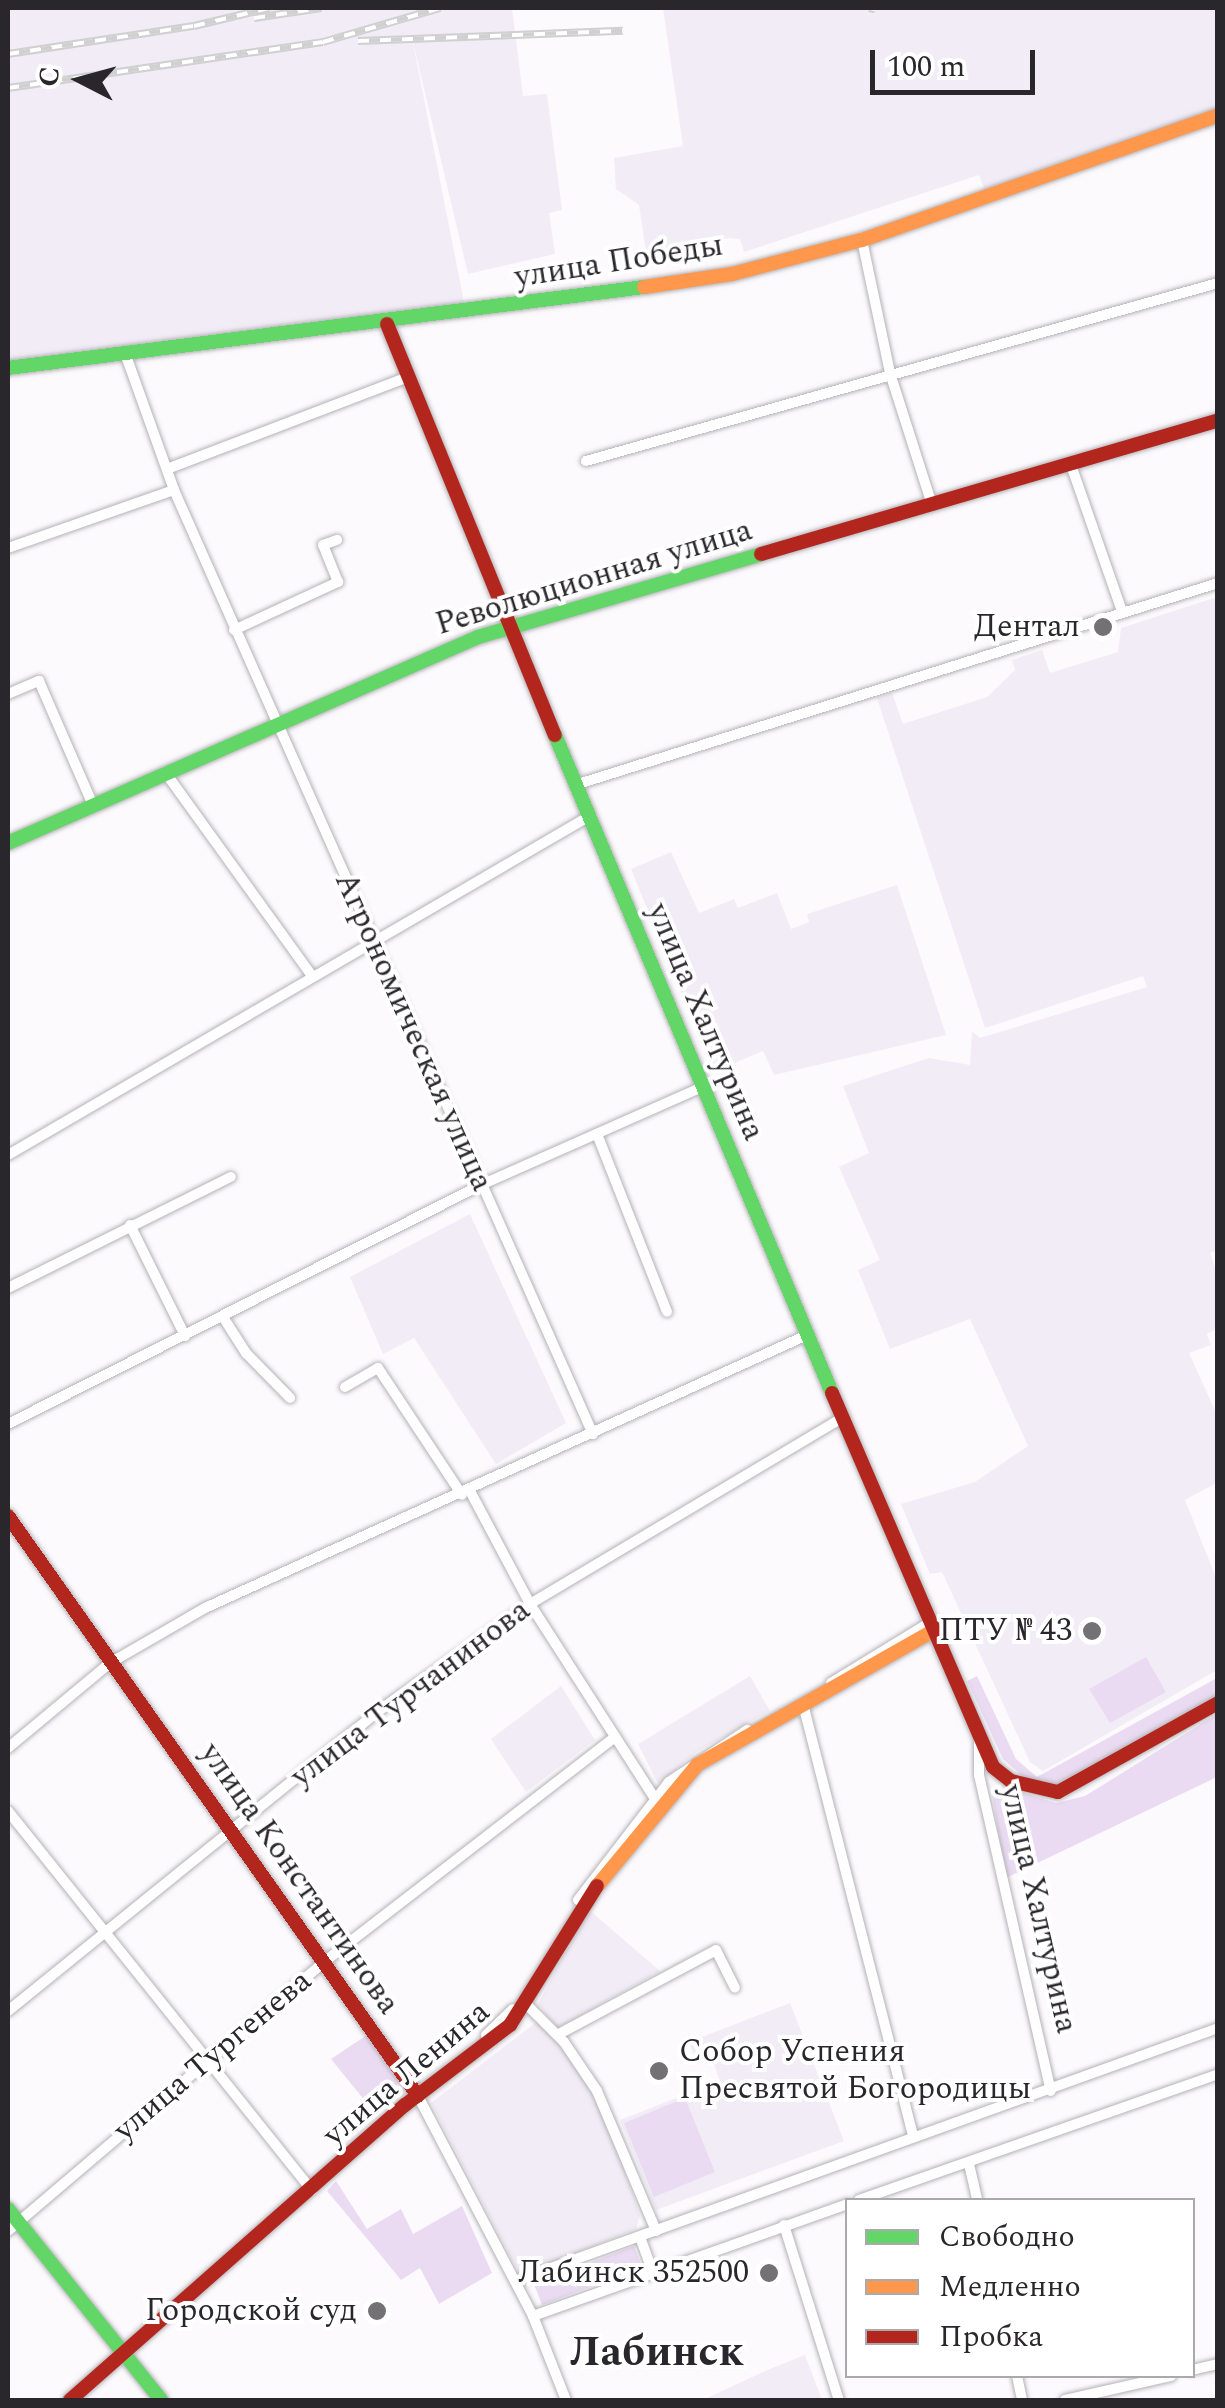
<!DOCTYPE html>
<html>
<head>
<meta charset="utf-8">
<style>
  body { margin:0 }
  #map { position:relative; width:1225px; height:2408px; overflow:hidden; background:#fcfafd; font-family:Spectral,serif }
  div>[style] { position:absolute }
  [style*='--x'] { left:calc(var(--x)*1px); top:calc(var(--y)*1px); width:calc(var(--w)*1px); rotate:calc(var(--a)*1deg) }
  .built>* { inset:0; background:#f2ecf6 }
  .green>* { inset:0; background:#eadbf3 }
  .roads { filter:drop-shadow(0 0 2px #b4b2b6) drop-shadow(0 0 2px #b4b2b6) }
  .street>* { height:10px; margin:-5px; padding:0 5px; transform-origin:5px; border-radius:5px; background:#fffeff }
  .fast>* { height:14px; margin:-7px; padding:0 7px; transform-origin:7px; border-radius:7px; background:#63d668 }
  .slow>* { height:14px; margin:-7px; padding:0 7px; transform-origin:7px; border-radius:7px; background:#ff974d }
  .jam>* { height:14px; margin:-7px; padding:0 7px; transform-origin:7px; border-radius:7px; background:#b3261e }
  .rail>* { height:8px; margin-top:-4px; transform-origin:0; background:repeating-linear-gradient(90deg,#fff 0 11px,#d0d0d0 0 22px); box-sizing:border-box; border-block:2px solid #d0d0d0 }
  .dots>* { width:28px; height:28px; translate:-50% -50%; box-sizing:border-box; border:5px solid #fff; border-radius:50% }
  span { translate:-50% -50%; white-space:nowrap; text-align:center; line-height:1.15; -webkit-text-stroke:8px #fff; paint-order:stroke }
  .street-label { font-size:32px; color:#2a272c }
  .poi-label { font-size:32px; color:#2a272c }
  .right { translate:-100% -50%; text-align:right }
  .left { translate:0 -50%; text-align:left }
  .district-label { font-size:42px; color:#2a272c; font-weight:700 }
  .frame { position:absolute; inset:0; border:10px solid #2a272c; pointer-events:none }
  .legend { position:absolute; left:845px; top:2198px; width:350px; height:180px; box-sizing:border-box; background:#fff; border:2px solid #aaa9ab; margin:0; padding:12px 18px; list-style:none; font-size:30px; color:#2a272c }
  .legend li { display:flex; align-items:center; gap:20px; height:50px }
  .legend b { width:50px; border:2px solid #aaa9ab }
  .north { position:absolute; left:30px; top:30px; width:100px; height:100px; -webkit-text-stroke:8px #fff; paint-order:stroke; rotate:276deg; font-size:28px; font-weight:700; line-height:40px; text-align:center; color:#2a272c }
  .north::after { content:''; display:block; margin:auto; width:35px; height:45px; background:#2a272c; clip-path:polygon(50% 0,100% 100%,50% 72%,0 100%) }
  .scale { position:absolute; left:870px; top:50px; width:165px; height:45px; box-sizing:border-box; border:5px solid #2a272c; border-top:0; padding-left:12px; font-size:30px; line-height:35px; white-space:nowrap; color:#2a272c; -webkit-text-stroke:8px #fff; paint-order:stroke }
</style>
</head>
<body>
<div id="map">
  <div class="built">
    <i style="clip-path:polygon(8px 8px,512px 8px,523px 96px,547px 94px,562px 210px,549px 213px,555px 254px,468px 274px,412px 38px,465px 307px,8px 361px)"></i>
    <i style="clip-path:polygon(663px 8px,1217px 8px,1217px 109px,985px 191px,979px 175px,744px 252px,740px 239px,729px 238px,647px 258px,639px 205px,616px 189px,614px 158px,683px 146px)"></i>
    <i style="clip-path:polygon(1217px 597px,1218px 1250px,1210px 1253px,1217px 1274px,1218px 1328px,1207px 1334px,1211px 1345px,1189px 1353px,1217px 1415px,1218px 1482px,1185px 1500px,1217px 1580px,1217px 1670px,1043px 1771px,1030px 1762px,942px 1572px,930px 1574px,901px 1504px,975px 1482px,1028px 1446px,970px 1319px,890px 1349px,858px 1270px,880px 1260px,839px 1167px,869px 1153px,843px 1086px,929px 1058px,970px 1065px,972px 1031px,980px 1038px,1147px 987px,1143px 976px,985px 1028px,877px 698px,892px 693px,903px 724px,987px 697px,1015px 670px,1012px 660px,1042px 650px,1050px 673px,1118px 652px,1121px 628px)"></i>
    <i style="clip-path:polygon(671px 852px,699px 913px,734px 899px,738px 908px,777px 893px,791px 929px,809px 922px,807px 914px,897px 885px,946px 1035px,774px 1075px,763px 1051px,713px 1072px,631px 869px)"></i>
    <i style="clip-path:polygon(470px 1214px,566px 1423px,496px 1464px,414px 1338px,383px 1354px,350px 1277px)"></i>
    <i style="clip-path:polygon(750px 1676px,770px 1711px,696px 1752px,658px 1784px,638px 1744px)"></i>
    <i style="clip-path:polygon(561px 1686px,595px 1740px,526px 1792px,491px 1739px)"></i>
    <i style="clip-path:polygon(588px 1909px,660px 1971px,558px 2028px,538px 2004px)"></i>
    <i style="clip-path:polygon(790px 2003px,844px 2141px,656px 2210px,620px 2120px,720px 2081px,711px 2056px,696px 2061px,689px 2042px)"></i>
    <i style="clip-path:polygon(539px 2020px,568px 2051px,605px 2113px,640px 2216px,636px 2229px,520px 2275px,431px 2103px)"></i>
    <i style="clip-path:polygon(805px 2355px,822px 2400px,703px 2400px,765px 2371px)"></i>
  </div>
  <div class="green">
    <i style="clip-path:polygon(1146px 1657px,1166px 1692px,1110px 1723px,1089px 1689px)"></i>
    <i style="clip-path:polygon(977px 1676px,1016px 1759px,1037px 1777px,1217px 1678px,1217px 1696px,1055px 1785px,1028px 1781px,1003px 1759px,967px 1681px)"></i>
    <i style="clip-path:polygon(1217px 1714px,1217px 1777px,1006px 1878px,992px 1794px,1010px 1789px,1056px 1803px,1085px 1796px)"></i>
    <i style="clip-path:polygon(367px 2035px,400px 2082px,370px 2107px,331px 2059px)"></i>
    <i style="clip-path:polygon(685px 2098px,715px 2172px,654px 2197px,624px 2123px)"></i>
    <i style="clip-path:polygon(336px 2181px,367px 2229px,401px 2209px,413px 2234px,462px 2206px,492px 2273px,439px 2304px,420px 2268px,401px 2280px,374px 2247px,327px 2191px)"></i>
    <i style="clip-path:polygon(634px 2246px,642px 2267px,542px 2305px,534px 2284px)"></i>
  </div>
  <div class="roads">
    <div class="street">
      <i style="--x:862;--y:240;--w:136;--a:78.1"></i>
      <i style="--x:890;--y:373;--w:139;--a:72.3"></i>
      <i style="--x:125;--y:353;--w:145;--a:70.3"></i>
      <i style="--x:174;--y:490;--w:1033;--a:66.07"></i>
      <i style="--x:586;--y:461;--w:657;--a:-15.73"></i>
      <i style="--x:1070;--y:462;--w:158;--a:70.8"></i>
      <i style="--x:167;--y:469;--w:258;--a:-20.9"></i>
      <i style="--x:8;--y:548;--w:176;--a:-19.3"></i>
      <i style="--x:234;--y:630;--w:115;--a:-24.8"></i>
      <i style="--x:338;--y:582;--w:40;--a:-112"></i>
      <i style="--x:323;--y:545;--w:15;--a:-20"></i>
      <i style="--x:8;--y:694;--w:34;--a:-23"></i>
      <i style="--x:39;--y:681;--w:135;--a:66.5"></i>
      <i style="--x:165;--y:772;--w:251;--a:54.2"></i>
      <i style="--x:575;--y:785;--w:674;--a:-17.44"></i>
      <i style="--x:597;--y:1134;--w:191;--a:68.5"></i>
      <i style="--x:8;--y:1155;--w:671;--a:-30.23"></i>
      <i style="--x:130;--y:1225;--w:124;--a:63.6"></i>
      <i style="--x:8;--y:1288;--w:249;--a:-26.5"></i>
      <i style="--x:223;--y:1317;--w:43;--a:57.4"></i>
      <i style="--x:246;--y:1353;--w:63;--a:45.6"></i>
      <i style="--x:345;--y:1387;--w:38;--a:-30"></i>
      <i style="--x:378;--y:1368;--w:152;--a:56.5"></i>
      <i style="--x:8;--y:1424;--w:530;--a:-26.81"></i>
      <i style="--x:481;--y:1185;--w:240;--a:-23.9"></i>
      <i style="--x:470;--y:1491;--w:128;--a:62"></i>
      <i style="--x:530;--y:1604;--w:235;--a:57.3"></i>
      <i style="--x:831;--y:1683;--w:119;--a:-31.5"></i>
      <i style="--x:803;--y:1704;--w:447;--a:75.7"></i>
      <i style="--x:979;--y:1740;--w:35;--a:90"></i>
      <i style="--x:979;--y:1775;--w:324;--a:77.2"></i>
      <i style="--x:8;--y:1748;--w:133;--a:-39.8"></i>
      <i style="--x:110;--y:1663;--w:110;--a:-30.1"></i>
      <i style="--x:205;--y:1608;--w:661;--a:-24.39"></i>
      <i style="--x:8;--y:1811;--w:486;--a:51.3"></i>
      <i style="--x:578;--y:1900;--w:149;--a:-52.4"></i>
      <i style="--x:669;--y:1782;--w:94;--a:-33.7"></i>
      <i style="--x:527;--y:2005;--w:52;--a:45"></i>
      <i style="--x:564;--y:2042;--w:59;--a:56"></i>
      <i style="--x:597;--y:2091;--w:152;--a:67.1"></i>
      <i style="--x:8;--y:2011;--w:475;--a:-39"></i>
      <i style="--x:377;--y:1712;--w:187;--a:-35.2"></i>
      <i style="--x:530;--y:1604;--w:363;--a:-30.8"></i>
      <i style="--x:486;--y:2035;--w:37;--a:-44"></i>
      <i style="--x:557;--y:2035;--w:180;--a:-28.1"></i>
      <i style="--x:716;--y:1950;--w:42;--a:63.4"></i>
      <i style="--x:418;--y:2096;--w:248;--a:62.4"></i>
      <i style="--x:533;--y:2316;--w:90;--a:68.6"></i>
      <i style="--x:969;--y:2164;--w:37;--a:77"></i>
      <i style="--x:859;--y:2200;--w:380;--a:-19.3"></i>
      <i style="--x:784;--y:2225;--w:183;--a:72.6"></i>
      <i style="--x:8;--y:2231;--w:415;--a:-40.4"></i>
      <i style="--x:324;--y:1962;--w:365;--a:-37.7"></i>
      <i style="--x:640;--y:2237;--w:35;--a:70"></i>
      <i style="--x:515;--y:2281;--w:747;--a:-19.79"></i>
      <i style="--x:533;--y:2316;--w:334;--a:-19.6"></i>
      <i style="--x:1192;--y:2370;--w:27;--a:-13"></i>
      <i style="--x:1017;--y:2376;--w:25;--a:78"></i>
      <i style="--x:1065;--y:2400;--w:109;--a:-12.8"></i>
    </div>
    <div class="fast">
      <i style="--x:8;--y:368;--w:641;--a:-7.26"></i>
      <i style="--x:555;--y:735;--w:714;--a:67.17"></i>
      <i style="--x:8;--y:843;--w:513;--a:-23.67"></i>
      <i style="--x:478;--y:637;--w:295;--a:-16.3"></i>
      <i style="--x:8;--y:2209;--w:245;--a:51.3"></i>
    </div>
    <div class="slow">
      <i style="--x:644;--y:287;--w:89;--a:-8.4"></i>
      <i style="--x:732;--y:274;--w:134;--a:-14.7"></i>
      <i style="--x:862;--y:240;--w:377;--a:-19.3"></i>
      <i style="--x:597;--y:1886;--w:157;--a:-50.4"></i>
      <i style="--x:697;--y:1765;--w:275;--a:-29.6"></i>
    </div>
    <div class="jam">
      <i style="--x:387;--y:324;--w:444;--a:67.8"></i>
      <i style="--x:761;--y:554;--w:476;--a:-16.3"></i>
      <i style="--x:832;--y:1393;--w:407;--a:66.7"></i>
      <i style="--x:993;--y:1767;--w:23;--a:38"></i>
      <i style="--x:1011;--y:1781;--w:48;--a:13.2"></i>
      <i style="--x:1058;--y:1792;--w:183;--a:-29.1"></i>
      <i style="--x:8;--y:1516;--w:710;--a:54.74"></i>
      <i style="--x:70;--y:2400;--w:446;--a:-41.4"></i>
      <i style="--x:405;--y:2105;--w:132;--a:-37.3"></i>
      <i style="--x:510;--y:2025;--w:164;--a:-58"></i>
    </div>
  </div>
  <div class="rail">
    <i style="--x:869;--y:8;--w:6;--a:9"></i>
    <i style="--x:254;--y:18;--w:68;--a:-8.5"></i>
    <i style="--x:358;--y:41;--w:265;--a:-2.2"></i>
    <i style="--x:8;--y:54;--w:188;--a:-8.6"></i>
    <i style="--x:194;--y:26;--w:77;--a:-13.5"></i>
    <i style="--x:8;--y:88;--w:318;--a:-8.3"></i>
    <i style="--x:323;--y:42;--w:122;--a:-16.2"></i>
  </div>
  <div class="dots">
    <i style="left:1103px;top:627px;background:#747175"></i>
    <i style="left:1092px;top:1631px;background:#747175"></i>
    <i style="left:659px;top:2071px;background:#747175"></i>
    <i style="left:769px;top:2273px;background:#747175"></i>
    <i style="left:377px;top:2311px;background:#747175"></i>
  </div>
  <div class="street-label">
    <span style="left:619px;top:262px;rotate:-9deg">улица Победы</span>
    <span style="left:594px;top:578px;rotate:-17deg">Революционная улица</span>
    <span style="left:705px;top:1022px;rotate:67deg">улица Халтурина</span>
    <span style="left:413px;top:1032px;rotate:66deg">Агрономическая улица</span>
    <span style="left:411px;top:1694px;rotate:-37deg">улица Турчанинова</span>
    <span style="left:299px;top:1879px;rotate:55deg">улица Константинова</span>
    <span style="left:1038px;top:1909px;rotate:77deg">улица Халтурина</span>
    <span style="left:213px;top:2056px;rotate:-40deg">улица Тургенева</span>
    <span style="left:407px;top:2074px;rotate:-40deg">улица Ленина</span>
  </div>
  <div class="poi-label">
    <span class="right" style="left:1080px;top:627px">Дентал</span>
    <span class="right" style="left:1072px;top:1631px">ПТУ № 43</span>
    <span class="left" style="left:679px;top:2071px">Собор Успения<br>Пресвятой Богородицы</span>
    <span class="right" style="left:749px;top:2273px">Лабинск 352500</span>
    <span class="right" style="left:357px;top:2311px">Городской суд</span>
  </div>
  <div class="district-label">
    <span style="left:657px;top:2353px">Лабинск</span>
  </div>
  <div class="frame"></div>
  <ul class="legend">
  <li><b style="height:12px;background:#63d668"></b>Свободно</li>
  <li><b style="height:12px;background:#ff974d"></b>Медленно</li>
  <li><b style="height:12px;background:#b3261e"></b>Пробка</li>
  </ul>
  <div class="north">С</div>
  <div class="scale">100 m</div>
</div>
</body>
</html>
